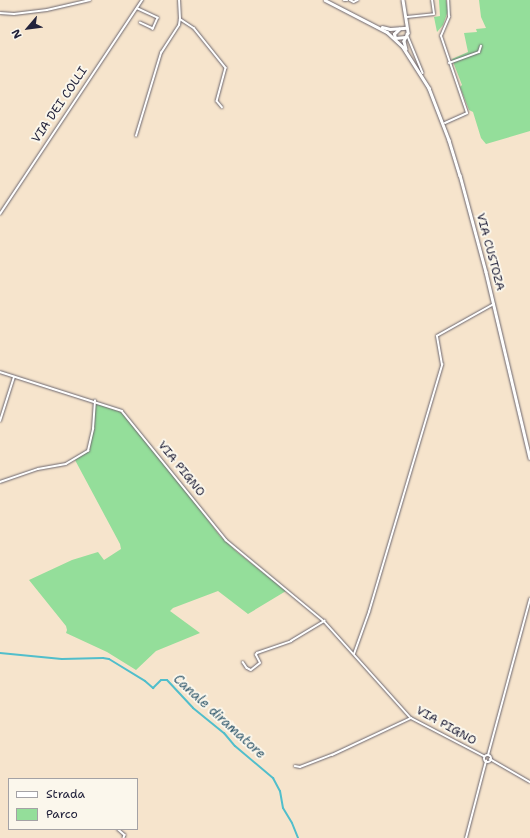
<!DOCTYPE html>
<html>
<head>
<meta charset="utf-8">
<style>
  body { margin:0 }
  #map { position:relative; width:530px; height:838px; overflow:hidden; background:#f6e4cc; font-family:"Shantell Sans",sans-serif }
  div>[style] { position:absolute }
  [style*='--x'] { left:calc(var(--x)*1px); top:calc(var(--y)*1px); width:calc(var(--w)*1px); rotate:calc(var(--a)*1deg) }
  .green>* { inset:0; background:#94de9a }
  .canal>* { height:2px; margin:-1px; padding:0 1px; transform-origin:1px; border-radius:1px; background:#51becb }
  .roads { filter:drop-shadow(0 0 1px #6c666e) drop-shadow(0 0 1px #6c666e) }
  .minor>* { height:1.5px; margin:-0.75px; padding:0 0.75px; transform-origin:0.75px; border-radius:0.75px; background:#fff }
  .tertiary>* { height:2px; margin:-1px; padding:0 1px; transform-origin:1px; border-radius:1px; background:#fff }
  .tertiary>.ring { margin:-1px; padding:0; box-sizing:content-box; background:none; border:2px solid #fff; border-radius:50% }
  .secondary>* { height:2.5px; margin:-1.25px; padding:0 1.25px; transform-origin:1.25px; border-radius:1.25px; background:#fff }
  span { translate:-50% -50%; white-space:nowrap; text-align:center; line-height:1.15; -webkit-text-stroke:4px #fbf7ec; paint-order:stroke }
  .street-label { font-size:12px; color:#22223b }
  .water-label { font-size:13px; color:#32596d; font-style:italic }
  .legend { position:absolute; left:8px; top:778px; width:130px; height:52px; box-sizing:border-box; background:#fbf7ec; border:1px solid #a4a2a5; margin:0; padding:5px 7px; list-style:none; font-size:12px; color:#22223b }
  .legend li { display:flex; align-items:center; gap:8px; height:20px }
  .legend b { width:20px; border:1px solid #a4a2a5 }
  .north { position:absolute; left:8px; top:8px; width:40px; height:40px; -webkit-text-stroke:3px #fbf7ec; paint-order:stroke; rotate:242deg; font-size:11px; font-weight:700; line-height:16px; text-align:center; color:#22223b }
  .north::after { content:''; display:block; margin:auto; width:14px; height:18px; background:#22223b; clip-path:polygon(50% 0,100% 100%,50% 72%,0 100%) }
</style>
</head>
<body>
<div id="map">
  <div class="green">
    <i style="clip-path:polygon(439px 0,446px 0,448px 11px,443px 25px,437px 32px,434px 17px,440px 16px)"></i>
    <i style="clip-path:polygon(479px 0,530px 0,530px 131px,486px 144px,481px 138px,473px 112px,469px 110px,460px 87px,462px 85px,452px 59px,468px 52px,464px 33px,477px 32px,476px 29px,486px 28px,481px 17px)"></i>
    <i style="clip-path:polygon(97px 404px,121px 412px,179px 482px,220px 536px,237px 552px,286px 591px,248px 614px,218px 591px,173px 608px,170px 611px,200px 633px,156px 651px,136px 670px,107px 652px,66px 633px,67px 630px,66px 626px,29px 580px,72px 560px,98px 552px,104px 560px,121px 549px,120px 544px,75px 460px,90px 449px,91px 437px,94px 430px,95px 406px)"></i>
  </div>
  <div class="canal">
    <i style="--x:0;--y:653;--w:62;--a:5.5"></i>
    <i style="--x:62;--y:659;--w:41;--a:-1.4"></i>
    <i style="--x:103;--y:658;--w:6;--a:9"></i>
    <i style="--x:109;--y:659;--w:42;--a:31.4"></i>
    <i style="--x:145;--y:681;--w:11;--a:41"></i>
    <i style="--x:153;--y:688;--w:11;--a:-45"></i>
    <i style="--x:161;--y:680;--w:6;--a:0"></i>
    <i style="--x:167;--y:680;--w:38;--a:47"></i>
    <i style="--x:193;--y:708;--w:40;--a:39"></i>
    <i style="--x:224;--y:733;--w:17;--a:50"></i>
    <i style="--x:235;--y:746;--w:50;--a:40.1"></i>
    <i style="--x:273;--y:778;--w:15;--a:62"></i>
    <i style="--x:280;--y:791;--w:17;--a:80"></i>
    <i style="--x:283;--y:808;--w:17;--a:59"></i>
    <i style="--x:292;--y:823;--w:16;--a:68"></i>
  </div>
  <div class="roads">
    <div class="minor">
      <i style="--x:344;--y:0;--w:3;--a:0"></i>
      <i style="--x:350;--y:0;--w:4;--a:27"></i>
      <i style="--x:354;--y:2;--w:4;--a:-27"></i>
      <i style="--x:137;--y:8;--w:23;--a:25"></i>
      <i style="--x:158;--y:18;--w:12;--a:114"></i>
      <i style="--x:153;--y:29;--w:14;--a:-155"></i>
      <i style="--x:0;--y:13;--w:14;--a:4"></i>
      <i style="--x:14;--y:14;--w:33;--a:-7"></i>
      <i style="--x:47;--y:10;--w:44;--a:-13.1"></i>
      <i style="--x:407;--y:17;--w:27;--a:-6"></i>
      <i style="--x:434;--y:14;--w:14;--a:-98"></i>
      <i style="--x:180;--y:19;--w:17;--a:33"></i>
      <i style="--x:194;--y:28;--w:51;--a:51.3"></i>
      <i style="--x:226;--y:68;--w:34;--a:105"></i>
      <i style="--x:217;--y:101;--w:8;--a:50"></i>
      <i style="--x:407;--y:34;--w:42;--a:67.7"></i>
      <i style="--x:449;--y:63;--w:32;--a:-20"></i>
      <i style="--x:479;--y:52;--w:6;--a:-72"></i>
      <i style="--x:445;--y:123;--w:24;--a:-24"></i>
      <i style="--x:467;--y:113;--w:81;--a:-108.7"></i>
      <i style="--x:441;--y:36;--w:21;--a:-67"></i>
      <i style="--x:449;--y:17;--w:17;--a:-93"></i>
      <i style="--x:136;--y:136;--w:87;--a:-73.2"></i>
      <i style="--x:161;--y:53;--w:33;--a:-57"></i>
      <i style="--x:179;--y:25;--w:6;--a:-81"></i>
      <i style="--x:180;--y:19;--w:19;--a:-93"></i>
      <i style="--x:0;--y:214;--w:257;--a:-56.4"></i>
      <i style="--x:0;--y:372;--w:128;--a:17.7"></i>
      <i style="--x:122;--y:411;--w:166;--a:51.1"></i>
      <i style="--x:226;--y:540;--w:127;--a:39.6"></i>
      <i style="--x:324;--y:621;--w:130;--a:48.1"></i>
      <i style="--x:411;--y:718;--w:82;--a:27.5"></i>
      <i style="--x:0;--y:421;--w:46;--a:-72.3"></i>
      <i style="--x:0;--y:482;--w:40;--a:-18.9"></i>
      <i style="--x:38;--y:469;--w:28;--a:-10"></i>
      <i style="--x:66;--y:464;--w:26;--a:-31"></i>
      <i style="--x:88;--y:451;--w:23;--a:-77"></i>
      <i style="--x:93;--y:429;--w:28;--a:-86"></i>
      <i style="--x:354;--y:654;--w:45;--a:-70.3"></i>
      <i style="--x:369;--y:612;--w:258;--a:-73.5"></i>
      <i style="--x:442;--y:365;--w:29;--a:-100"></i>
      <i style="--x:437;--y:336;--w:65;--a:-29.3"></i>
      <i style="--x:243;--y:662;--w:7;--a:56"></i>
      <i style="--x:247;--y:668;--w:4;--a:27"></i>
      <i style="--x:251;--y:670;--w:11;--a:-38"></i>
      <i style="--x:260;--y:663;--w:9;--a:-117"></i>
      <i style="--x:256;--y:655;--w:2;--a:-63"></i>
      <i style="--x:257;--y:653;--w:36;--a:-19"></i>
      <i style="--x:291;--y:641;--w:39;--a:-31"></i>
      <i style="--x:490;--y:759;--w:46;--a:29.9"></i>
      <i style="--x:295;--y:766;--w:5;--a:11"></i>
      <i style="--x:300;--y:767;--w:34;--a:-21"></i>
      <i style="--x:332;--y:755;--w:87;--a:-25.1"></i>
      <i style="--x:118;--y:829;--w:9;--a:41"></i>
      <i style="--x:125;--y:835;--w:3;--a:108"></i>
    </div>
    <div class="tertiary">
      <i class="ring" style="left:483.5px;top:754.5px;width:5px;height:5px"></i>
      <i style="--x:488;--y:755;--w:162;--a:-74.9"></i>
      <i style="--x:466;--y:838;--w:80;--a:-75.4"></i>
    </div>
    <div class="secondary">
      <i style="--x:325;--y:0;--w:70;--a:27.3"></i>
      <i style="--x:387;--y:32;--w:22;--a:43"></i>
      <i style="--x:403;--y:47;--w:49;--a:57.6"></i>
      <i style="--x:429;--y:88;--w:56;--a:69"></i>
      <i style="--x:449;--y:140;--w:37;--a:73"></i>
      <i style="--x:460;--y:175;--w:100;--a:75"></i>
      <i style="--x:486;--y:272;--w:191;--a:76.7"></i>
      <i style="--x:403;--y:0;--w:33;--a:81"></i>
      <i style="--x:408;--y:33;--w:9;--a:117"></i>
      <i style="--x:404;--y:41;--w:8;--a:76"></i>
      <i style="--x:382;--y:27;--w:8;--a:14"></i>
      <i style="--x:390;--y:29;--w:16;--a:-4"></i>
      <i style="--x:395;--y:38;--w:4;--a:-104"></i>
      <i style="--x:394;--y:34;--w:7;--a:-45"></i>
      <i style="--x:395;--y:38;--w:10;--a:-6"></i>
    </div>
  </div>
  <div class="street-label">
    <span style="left:60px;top:105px;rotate:-56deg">VIA DEI COLLI</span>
    <span style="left:490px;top:252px;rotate:75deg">VIA CUSTOZA</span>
    <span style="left:181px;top:469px;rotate:51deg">VIA PIGNO</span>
    <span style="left:446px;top:726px;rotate:29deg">VIA PIGNO</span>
  </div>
  <div class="water-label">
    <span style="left:219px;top:717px;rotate:42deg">Canale diramatore</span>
  </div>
  <ul class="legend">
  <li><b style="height:5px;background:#fff"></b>Strada</li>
  <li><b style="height:11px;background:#94de9a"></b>Parco</li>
  </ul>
  <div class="north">N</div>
</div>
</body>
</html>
